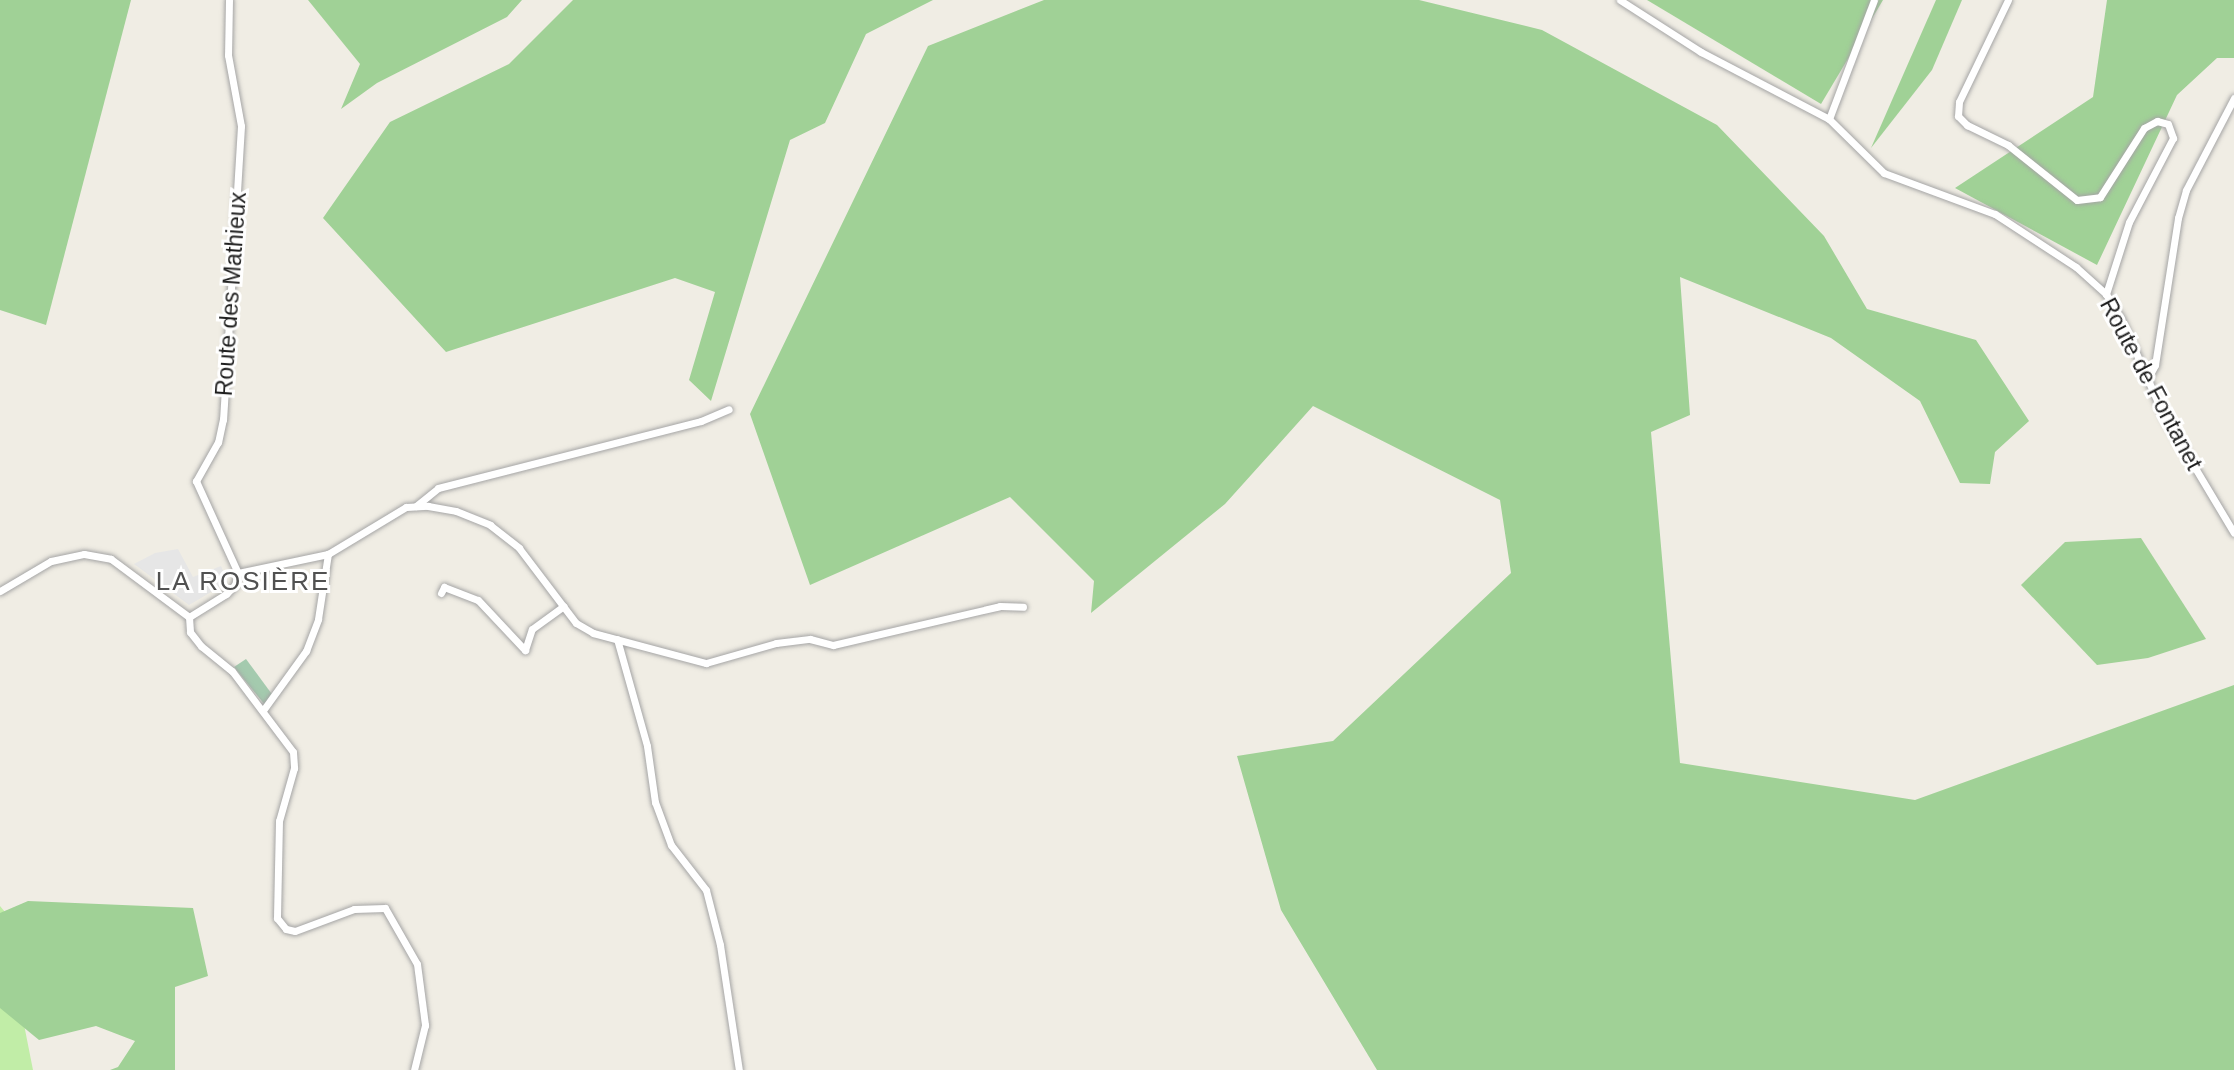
<!DOCTYPE html>
<html>
<head>
<meta charset="utf-8">
<style>
  body { margin:0 }
  #map { position:relative; width:2234px; height:1070px; overflow:hidden; background:#f0ede4; font-family:Helvetica,sans-serif }
  div>[style] { position:absolute }
  [style*='--x'] { left:calc(var(--x)*1px); top:calc(var(--y)*1px); width:calc(var(--w)*1px); rotate:calc(var(--a)*1deg) }
  .grass>* { inset:0; background:#c1eda7 }
  .forest>* { inset:0; background:#a0d196 }
  .cemetery>* { inset:0; background:#a4caae }
  .parking>* { inset:0; background:#e6e6e6 }
  .roads { filter:drop-shadow(0 0 2px #a5a5a5) drop-shadow(0 0 2px #a5a5a5) }
  .minor>* { height:7px; margin:-3.5px; padding:0 3.5px; transform-origin:3.5px; border-radius:3.5px; background:#fff }
  span { translate:-50% -50%; white-space:nowrap; text-align:center; line-height:1.15; -webkit-text-stroke:6px #fff; paint-order:stroke }
  .street-label { font-size:23px; color:#1e1e1e }
  .quarter-label { font-size:26px; color:#515151; letter-spacing:2px }
</style>
</head>
<body>
<div id="map">
  <div class="grass">
    <i style="clip-path:polygon(0 906px,34px 947px,16px 984px,33px 1070px,0 1070px)"></i>
  </div>
  <div class="forest">
    <i style="clip-path:polygon(0 0,131px 0,46px 325px,0 310px)"></i>
    <i style="clip-path:polygon(308px 0,522px 0,507px 17px,377px 83px,341px 109px,360px 64px)"></i>
    <i style="clip-path:polygon(573px 0,933px 0,866px 34px,825px 123px,790px 140px,711px 401px,689px 380px,715px 292px,675px 278px,446px 352px,323px 218px,390px 122px,509px 64px)"></i>
    <i style="clip-path:polygon(1044px 0,1419px 0,1542px 30px,1717px 125px,1824px 236px,1867px 309px,1976px 340px,2029px 421px,1995px 452px,1990px 484px,1960px 483px,1920px 401px,1831px 338px,1680px 277px,1690px 415px,1651px 432px,1680px 763px,1915px 800px,2234px 685px,2234px 1070px,1377px 1070px,1281px 910px,1237px 756px,1333px 741px,1511px 573px,1500px 500px,1313px 406px,1225px 504px,1091px 613px,1094px 581px,1010px 497px,810px 585px,750px 414px,928px 46px)"></i>
    <i style="clip-path:polygon(1647px 0,1883px 0,1821px 104px)"></i>
    <i style="clip-path:polygon(1936px 0,1962px 0,1932px 70px,1871px 148px)"></i>
    <i style="clip-path:polygon(2107px 0,2234px 0,2234px 58px,2217px 58px,2177px 95px,2097px 265px,1955px 188px,2093px 97px)"></i>
    <i style="clip-path:polygon(2141px 538px,2206px 639px,2148px 658px,2097px 665px,2021px 585px,2065px 542px)"></i>
    <i style="clip-path:polygon(28px 901px,193px 908px,208px 976px,175px 987px,175px 1070px,110px 1070px,118px 1067px,135px 1041px,96px 1026px,39px 1040px,0 1008px,0 913px)"></i>
  </div>
  <div class="cemetery">
    <i style="clip-path:polygon(246px 659px,274px 697px,265px 705px,234px 667px)"></i>
  </div>
  <div class="parking">
    <i style="clip-path:polygon(178px 549px,193px 577px,221px 566px,228px 582px,189px 605px,134px 564px,155px 553px)"></i>
  </div>
  <div class="roads">
    <div class="minor">
      <i style="--x:229;--y:0;--w:55;--a:91"></i>
      <i style="--x:228;--y:55;--w:72;--a:79.6"></i>
      <i style="--x:241;--y:126;--w:294;--a:93.5"></i>
      <i style="--x:223;--y:419;--w:24;--a:102"></i>
      <i style="--x:218;--y:442;--w:45;--a:119.4"></i>
      <i style="--x:196;--y:481;--w:101;--a:65.5"></i>
      <i style="--x:1620;--y:0;--w:96;--a:32.7"></i>
      <i style="--x:1701;--y:52;--w:144;--a:27.6"></i>
      <i style="--x:1829;--y:119;--w:77;--a:44.5"></i>
      <i style="--x:1884;--y:173;--w:118;--a:20.3"></i>
      <i style="--x:1995;--y:214;--w:97;--a:33.2"></i>
      <i style="--x:2076;--y:267;--w:40;--a:42"></i>
      <i style="--x:2106;--y:294;--w:29;--a:59"></i>
      <i style="--x:2121;--y:319;--w:106;--a:66.1"></i>
      <i style="--x:2164;--y:416;--w:136;--a:59.1"></i>
      <i style="--x:2008;--y:0;--w:113;--a:115.7"></i>
      <i style="--x:1959;--y:102;--w:14;--a:94"></i>
      <i style="--x:1958;--y:116;--w:13;--a:45"></i>
      <i style="--x:1967;--y:125;--w:46;--a:26"></i>
      <i style="--x:2008;--y:145;--w:88;--a:38.6"></i>
      <i style="--x:2077;--y:200;--w:23;--a:-7"></i>
      <i style="--x:2100;--y:197;--w:82;--a:-57.5"></i>
      <i style="--x:2144;--y:128;--w:15;--a:-28"></i>
      <i style="--x:2157;--y:121;--w:11;--a:15"></i>
      <i style="--x:2168;--y:124;--w:15;--a:70"></i>
      <i style="--x:2173;--y:138;--w:95;--a:117.6"></i>
      <i style="--x:2129;--y:222;--w:76;--a:107.7"></i>
      <i style="--x:1829;--y:119;--w:127;--a:-69.3"></i>
      <i style="--x:2148;--y:378;--w:15;--a:-62"></i>
      <i style="--x:2155;--y:365;--w:149;--a:-81.1"></i>
      <i style="--x:2178;--y:218;--w:29;--a:-74"></i>
      <i style="--x:2186;--y:190;--w:104;--a:-62.4"></i>
      <i style="--x:416;--y:506;--w:28;--a:-39"></i>
      <i style="--x:438;--y:488;--w:271;--a:-14.3"></i>
      <i style="--x:701;--y:421;--w:30;--a:-23"></i>
      <i style="--x:238;--y:573;--w:92;--a:-11.9"></i>
      <i style="--x:328;--y:554;--w:91;--a:-31.1"></i>
      <i style="--x:406;--y:507;--w:22;--a:-3"></i>
      <i style="--x:428;--y:506;--w:28;--a:10"></i>
      <i style="--x:456;--y:511;--w:37;--a:22"></i>
      <i style="--x:490;--y:525;--w:37;--a:38"></i>
      <i style="--x:519;--y:548;--w:94;--a:52.8"></i>
      <i style="--x:576;--y:623;--w:20;--a:30"></i>
      <i style="--x:593;--y:633;--w:117;--a:14.9"></i>
      <i style="--x:706;--y:663;--w:73;--a:-15.9"></i>
      <i style="--x:776;--y:643;--w:34;--a:-7"></i>
      <i style="--x:810;--y:639;--w:24;--a:15"></i>
      <i style="--x:833;--y:645;--w:171;--a:-13.1"></i>
      <i style="--x:1000;--y:606;--w:23;--a:2"></i>
      <i style="--x:0;--y:591;--w:59;--a:-30.5"></i>
      <i style="--x:51;--y:561;--w:34;--a:-12"></i>
      <i style="--x:84;--y:554;--w:27;--a:10"></i>
      <i style="--x:111;--y:559;--w:97;--a:36.6"></i>
      <i style="--x:441;--y:593;--w:7;--a:-63"></i>
      <i style="--x:444;--y:587;--w:36;--a:21"></i>
      <i style="--x:478;--y:600;--w:69;--a:46.8"></i>
      <i style="--x:525;--y:650;--w:22;--a:-72"></i>
      <i style="--x:532;--y:629;--w:39;--a:-36"></i>
      <i style="--x:189;--y:617;--w:15;--a:86"></i>
      <i style="--x:190;--y:632;--w:18;--a:52"></i>
      <i style="--x:201;--y:646;--w:40;--a:39"></i>
      <i style="--x:232;--y:671;--w:101;--a:53"></i>
      <i style="--x:293;--y:752;--w:16;--a:86"></i>
      <i style="--x:294;--y:768;--w:55;--a:105.8"></i>
      <i style="--x:279;--y:821;--w:97;--a:91.2"></i>
      <i style="--x:277;--y:918;--w:14;--a:51"></i>
      <i style="--x:286;--y:929;--w:9;--a:13"></i>
      <i style="--x:295;--y:931;--w:63;--a:-20.4"></i>
      <i style="--x:354;--y:909;--w:31;--a:-2"></i>
      <i style="--x:385;--y:908;--w:64;--a:60.3"></i>
      <i style="--x:417;--y:964;--w:62;--a:82.5"></i>
      <i style="--x:425;--y:1025;--w:46;--a:103.7"></i>
      <i style="--x:189;--y:617;--w:44;--a:-31.9"></i>
      <i style="--x:226;--y:594;--w:13;--a:-45"></i>
      <i style="--x:235;--y:585;--w:12;--a:-76"></i>
      <i style="--x:617;--y:639;--w:111;--a:74.3"></i>
      <i style="--x:647;--y:746;--w:57;--a:81.9"></i>
      <i style="--x:655;--y:802;--w:46;--a:69.6"></i>
      <i style="--x:671;--y:845;--w:57;--a:52.1"></i>
      <i style="--x:706;--y:890;--w:57;--a:75.7"></i>
      <i style="--x:720;--y:945;--w:126;--a:81.4"></i>
      <i style="--x:264;--y:709;--w:72;--a:-54.1"></i>
      <i style="--x:306;--y:651;--w:34;--a:-69"></i>
      <i style="--x:318;--y:619;--w:66;--a:-81.3"></i>
    </div>
  </div>
  <div class="street-label">
    <span style="left:231px;top:294px;rotate:-86deg">Route des Mathieux</span>
    <span style="left:2151px;top:384px;rotate:62deg">Route de Fontanet</span>
  </div>
  <div class="quarter-label">
    <span style="left:243px;top:582px">LA ROSIÈRE</span>
  </div>
</div>
</body>
</html>
